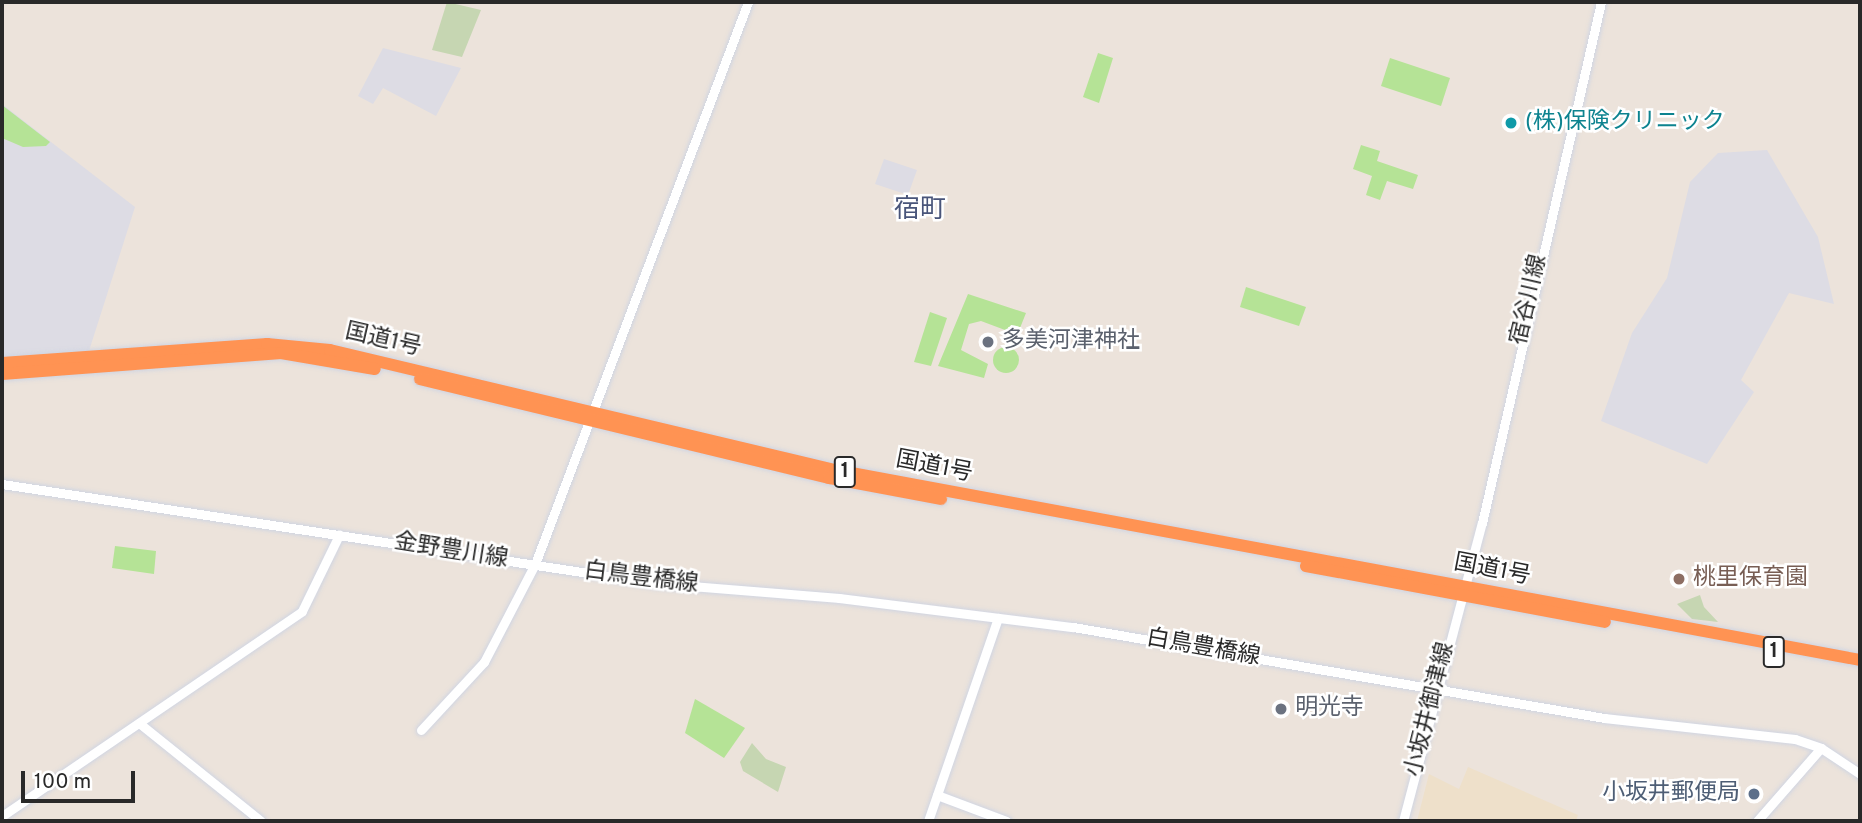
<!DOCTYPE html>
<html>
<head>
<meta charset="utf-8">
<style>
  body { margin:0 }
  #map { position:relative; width:1862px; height:823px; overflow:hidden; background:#ece3db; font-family:Overpass,"Noto Sans JP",sans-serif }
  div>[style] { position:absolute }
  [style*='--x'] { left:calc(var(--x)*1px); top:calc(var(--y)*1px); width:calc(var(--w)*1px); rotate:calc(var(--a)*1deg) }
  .industrial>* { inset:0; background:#dddce4 }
  .education>* { inset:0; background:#eee0ca }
  .green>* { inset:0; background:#b5e396 }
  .round { border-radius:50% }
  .cemetery>* { inset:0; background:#c6d6b2 }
  .roads { filter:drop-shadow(0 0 2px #d0d5e2) drop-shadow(0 0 2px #d0d5e2) }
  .secondary>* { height:9px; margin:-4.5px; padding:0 4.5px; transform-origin:4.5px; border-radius:4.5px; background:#fff }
  .highway>* { height:12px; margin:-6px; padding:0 6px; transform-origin:6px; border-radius:6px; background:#ff9353 }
  .dots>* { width:19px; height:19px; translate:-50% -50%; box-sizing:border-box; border:4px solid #fff; border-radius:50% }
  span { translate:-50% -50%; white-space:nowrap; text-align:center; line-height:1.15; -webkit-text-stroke:5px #fff; paint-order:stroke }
  .shield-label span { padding:2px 5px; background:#fff; border:2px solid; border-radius:5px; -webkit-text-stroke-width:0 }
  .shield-label { font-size:21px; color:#292929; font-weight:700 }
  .culture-label { font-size:23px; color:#0d838f }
  .left { translate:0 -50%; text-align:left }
  .street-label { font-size:23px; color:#292929 }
  .worship-label { font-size:23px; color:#5b616d }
  .education-label { font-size:23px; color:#785e54 }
  .service-label { font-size:23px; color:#4e5e75 }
  .right { translate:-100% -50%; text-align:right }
  .quarter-label { font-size:26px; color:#49557a }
  .frame { position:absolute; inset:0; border:4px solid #292929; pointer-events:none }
  .scale { position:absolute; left:21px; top:771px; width:114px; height:32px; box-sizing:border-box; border:4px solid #292929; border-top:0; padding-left:9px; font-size:21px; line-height:24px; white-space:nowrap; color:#292929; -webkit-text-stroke:5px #fff; paint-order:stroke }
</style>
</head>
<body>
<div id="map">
  <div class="industrial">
    <i style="clip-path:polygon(383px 48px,461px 68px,436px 116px,383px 88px,373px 104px,358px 96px)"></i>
    <i style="clip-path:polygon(2px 104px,135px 207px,88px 354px,2px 360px)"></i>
    <i style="clip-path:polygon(1767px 150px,1818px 237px,1834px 304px,1789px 293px,1741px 380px,1754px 392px,1707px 464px,1601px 421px,1632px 333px,1667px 278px,1690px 182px,1718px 153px)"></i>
    <i style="clip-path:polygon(884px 159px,917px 170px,908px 195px,875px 184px)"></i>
  </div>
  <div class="education">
    <i style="clip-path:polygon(1468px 767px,1578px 815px,1576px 821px,1417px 821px,1429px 774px,1459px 789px)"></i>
  </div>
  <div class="green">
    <i style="clip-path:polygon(1098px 53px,1113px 58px,1099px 103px,1083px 97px)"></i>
    <i style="clip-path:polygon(1390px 58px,1450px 78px,1441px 106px,1381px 86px)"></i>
    <i style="clip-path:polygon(2px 105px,50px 142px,46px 146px,23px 147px,2px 138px)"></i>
    <i style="clip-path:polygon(1361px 145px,1380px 151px,1377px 161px,1418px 175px,1413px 189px,1387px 181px,1380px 200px,1366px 195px,1372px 176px,1353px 169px)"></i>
    <i style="clip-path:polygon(1246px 287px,1306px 307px,1299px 326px,1240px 307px)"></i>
    <i style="clip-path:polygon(968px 294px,1026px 313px,1014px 343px,1005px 330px,981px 321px,969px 324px,961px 350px,988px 364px,984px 378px,938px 366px)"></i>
    <i style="clip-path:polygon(930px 312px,947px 318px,931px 366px,914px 362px)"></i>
    <i class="round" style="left:993px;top:347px;width:26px;height:26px"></i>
    <i style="clip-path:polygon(115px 546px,156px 551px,154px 574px,112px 568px)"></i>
    <i style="clip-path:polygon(695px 699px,745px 728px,724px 758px,685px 733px)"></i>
  </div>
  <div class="cemetery">
    <i style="clip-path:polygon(447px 2px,481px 10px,462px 57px,432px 50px)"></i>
    <i style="clip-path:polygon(1700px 595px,1704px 607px,1718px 622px,1692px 619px,1677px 604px)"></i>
    <i style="clip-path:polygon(752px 743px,766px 759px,786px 767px,778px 792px,743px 771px,740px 762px)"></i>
  </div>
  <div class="roads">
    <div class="secondary">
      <i style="--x:2;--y:484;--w:659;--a:8.63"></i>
      <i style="--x:654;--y:583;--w:186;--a:4.6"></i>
      <i style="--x:839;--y:598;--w:236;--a:7.1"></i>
      <i style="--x:1073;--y:627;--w:539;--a:9.72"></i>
      <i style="--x:1604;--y:718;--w:192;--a:6.3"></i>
      <i style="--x:1795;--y:739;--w:28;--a:19"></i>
      <i style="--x:1821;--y:748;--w:47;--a:33.7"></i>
      <i style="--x:139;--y:723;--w:156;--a:38.8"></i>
      <i style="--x:421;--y:730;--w:93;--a:-47.2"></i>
      <i style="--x:484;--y:662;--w:110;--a:-62.5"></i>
      <i style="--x:535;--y:564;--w:601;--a:-69.24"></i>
      <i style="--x:937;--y:795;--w:74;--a:20.6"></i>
      <i style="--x:2;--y:816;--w:363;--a:-34.3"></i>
      <i style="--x:302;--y:611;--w:85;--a:-64"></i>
      <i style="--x:928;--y:821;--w:215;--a:-71"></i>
      <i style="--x:1403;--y:821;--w:308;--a:-75.2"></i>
      <i style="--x:1482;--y:523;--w:534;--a:-77.13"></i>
      <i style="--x:1757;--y:821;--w:97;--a:-48.8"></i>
    </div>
    <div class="highway">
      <i style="--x:2;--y:363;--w:266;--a:-4.1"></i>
      <i style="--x:267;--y:344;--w:63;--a:5.4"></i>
      <i style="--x:330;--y:350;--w:519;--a:13.37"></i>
      <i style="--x:835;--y:470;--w:1042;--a:10.5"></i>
      <i style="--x:2;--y:374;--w:280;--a:-4.3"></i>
      <i style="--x:281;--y:353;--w:95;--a:9.7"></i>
      <i style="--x:420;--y:379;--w:421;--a:13.6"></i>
      <i style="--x:829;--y:478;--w:114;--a:10.6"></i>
      <i style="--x:1306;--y:566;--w:304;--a:10.6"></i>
    </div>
  </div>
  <div class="dots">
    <i style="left:1511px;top:123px;background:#0f9aa8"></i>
    <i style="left:988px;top:342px;background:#6b7280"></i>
    <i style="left:1679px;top:579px;background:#8d6e63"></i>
    <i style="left:1281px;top:709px;background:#6b7280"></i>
    <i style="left:1754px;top:794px;background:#5c6f8a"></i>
  </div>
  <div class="shield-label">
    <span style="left:845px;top:472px">1</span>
    <span style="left:1774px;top:652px">1</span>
  </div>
  <div class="culture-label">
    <span class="left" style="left:1525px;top:123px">(株)保険クリニック</span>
  </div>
  <div class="street-label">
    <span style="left:1530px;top:300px;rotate:-77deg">宿谷川線</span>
    <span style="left:383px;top:341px;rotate:13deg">国道1号</span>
    <span style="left:934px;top:468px;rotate:11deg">国道1号</span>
    <span style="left:451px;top:552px;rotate:9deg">金野豊川線</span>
    <span style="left:1492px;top:571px;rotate:11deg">国道1号</span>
    <span style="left:641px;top:579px;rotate:7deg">白鳥豊橋線</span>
    <span style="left:1203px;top:649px;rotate:10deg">白鳥豊橋線</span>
    <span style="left:1431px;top:710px;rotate:-76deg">小坂井御津線</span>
  </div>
  <div class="worship-label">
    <span class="left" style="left:1002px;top:342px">多美河津神社</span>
    <span class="left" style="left:1295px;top:709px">明光寺</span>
  </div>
  <div class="education-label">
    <span class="left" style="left:1693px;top:579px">桃里保育園</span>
  </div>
  <div class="service-label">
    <span class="right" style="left:1740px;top:794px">小坂井郵便局</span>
  </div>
  <div class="quarter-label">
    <span style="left:920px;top:211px">宿町</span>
  </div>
  <div class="frame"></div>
  <div class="scale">100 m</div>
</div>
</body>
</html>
